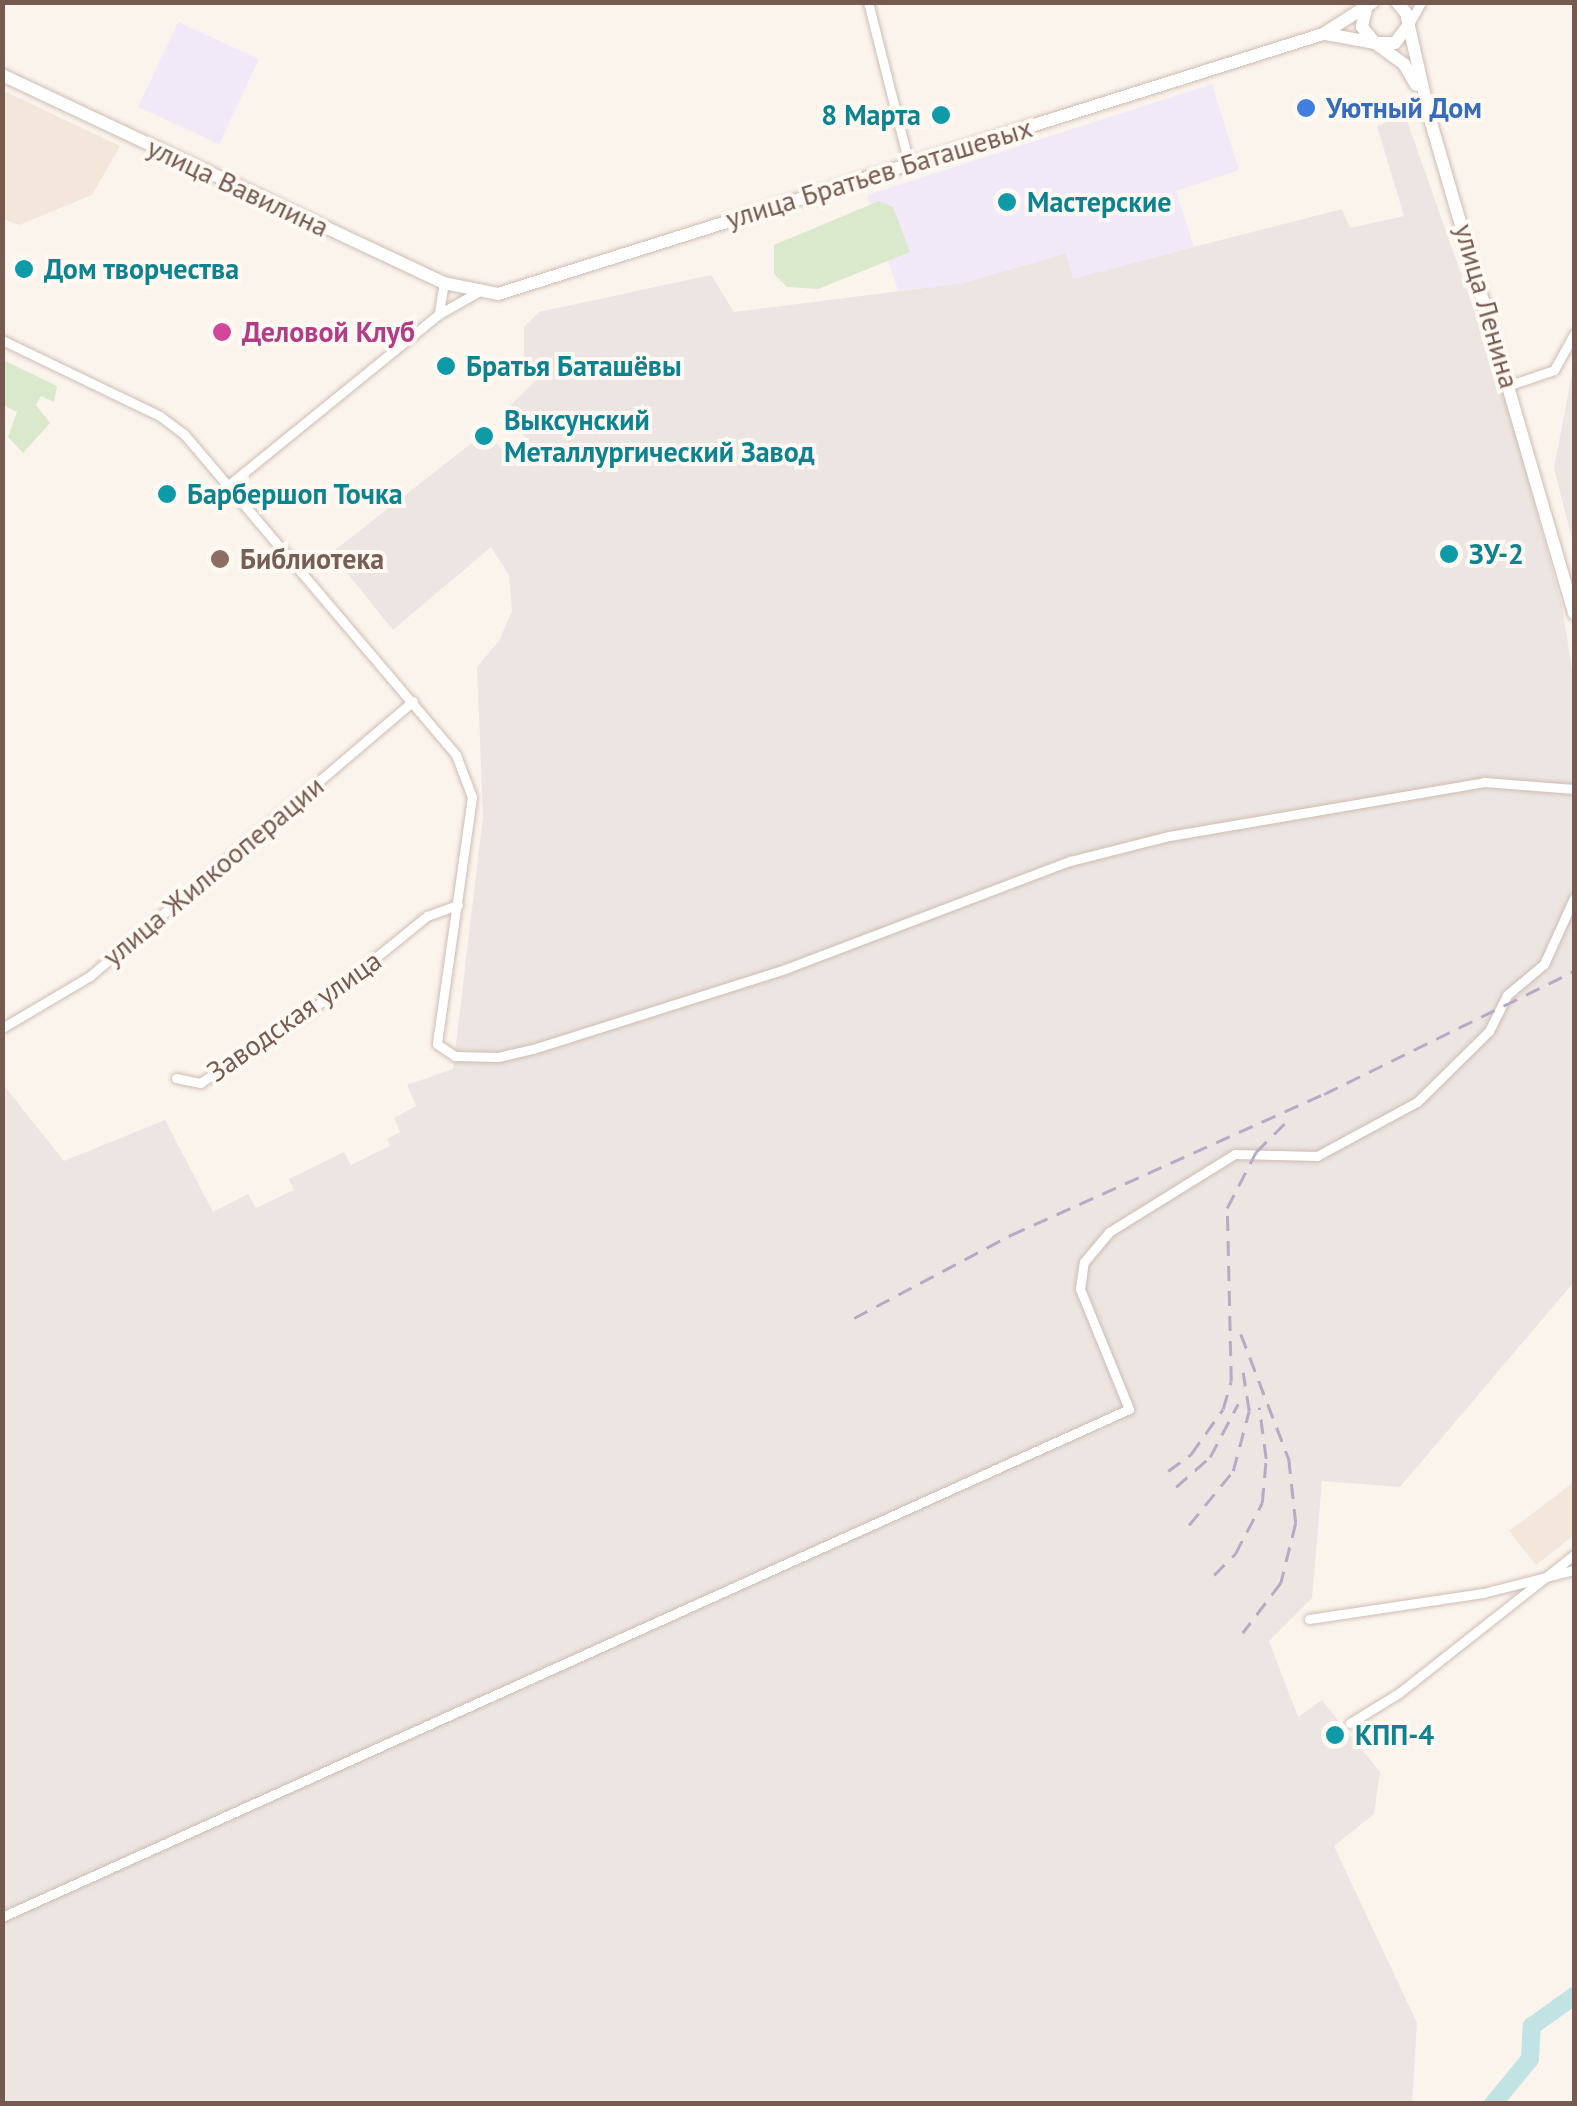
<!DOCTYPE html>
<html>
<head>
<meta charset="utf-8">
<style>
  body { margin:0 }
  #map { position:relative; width:1577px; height:2106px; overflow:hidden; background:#fbf4ed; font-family:"PT Sans",sans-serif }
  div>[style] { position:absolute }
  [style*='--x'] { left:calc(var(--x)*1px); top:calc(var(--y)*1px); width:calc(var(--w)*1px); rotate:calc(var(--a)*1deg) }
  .residential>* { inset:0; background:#f3e6db }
  .industrial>* { inset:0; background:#ece5e1 }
  .education>* { inset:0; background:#f1e9f8 }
  .green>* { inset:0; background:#dae9cb }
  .river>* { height:18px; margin:-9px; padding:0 9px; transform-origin:9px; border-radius:9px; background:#c2e3e4 }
  .roads { filter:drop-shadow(0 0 2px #cdbcb2) drop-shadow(0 0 2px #cdbcb2) }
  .street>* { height:9px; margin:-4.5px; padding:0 4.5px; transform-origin:4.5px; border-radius:4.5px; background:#fff }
  .secondary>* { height:12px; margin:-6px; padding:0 6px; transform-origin:6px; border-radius:6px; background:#fff }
  .rail>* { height:2.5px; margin-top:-1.25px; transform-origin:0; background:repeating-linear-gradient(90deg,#b6aac6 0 15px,transparent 0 25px) }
  .dots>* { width:28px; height:28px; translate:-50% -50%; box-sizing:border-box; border:5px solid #fef9f3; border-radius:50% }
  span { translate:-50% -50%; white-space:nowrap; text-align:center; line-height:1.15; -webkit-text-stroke:8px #fef9f3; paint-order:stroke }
  .shop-label { font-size:28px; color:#366cbe; font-weight:700 }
  .left { translate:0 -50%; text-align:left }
  .culture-label { font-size:28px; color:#0d838f; font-weight:700 }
  .right { translate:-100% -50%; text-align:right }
  .street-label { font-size:28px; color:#765a50 }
  .hotel-label { font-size:28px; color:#b23c85; font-weight:700 }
  .education-label { font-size:28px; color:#785e54; font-weight:700 }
  .frame { position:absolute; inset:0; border:5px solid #765a50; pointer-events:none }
</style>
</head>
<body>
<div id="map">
  <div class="residential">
    <i style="clip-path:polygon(2px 90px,120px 146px,92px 195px,19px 225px,3px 219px)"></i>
    <i style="clip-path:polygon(1574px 1482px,1574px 1535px,1536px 1565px,1509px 1531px)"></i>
  </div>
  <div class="industrial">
    <i style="clip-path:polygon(1405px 115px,1512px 418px,1562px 606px,1574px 682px,1574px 1282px,1400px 1487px,1322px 1481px,1312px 1598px,1269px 1641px,1298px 1717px,1322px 1700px,1380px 1772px,1374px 1814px,1334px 1846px,1417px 2023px,1412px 2103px,3px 2103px,2px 1083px,64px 1161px,165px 1120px,213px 1212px,248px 1194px,256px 1208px,294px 1190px,289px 1179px,344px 1152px,351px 1165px,390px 1146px,387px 1139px,400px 1132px,394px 1118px,416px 1106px,407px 1085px,453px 1069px,483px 816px,477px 667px,499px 641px,512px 611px,509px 575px,491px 547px,393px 630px,331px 553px,486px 432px,517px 467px,536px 450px,504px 412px,538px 378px,524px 361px,524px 327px,539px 312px,711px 275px,734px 312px,964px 283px,1066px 253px,1073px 278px,1342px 209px,1350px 228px,1404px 216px,1377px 126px)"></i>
    <i style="clip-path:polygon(1574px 364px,1574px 547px,1554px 468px)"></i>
  </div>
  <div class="education">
    <i style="clip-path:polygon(178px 22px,259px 59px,219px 144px,138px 107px)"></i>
    <i style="clip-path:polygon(1212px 84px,1239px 170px,1176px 191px,1194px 247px,1073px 279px,1066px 253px,964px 283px,898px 291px,867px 195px)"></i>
  </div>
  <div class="green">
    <i style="clip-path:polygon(879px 201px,893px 207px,910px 252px,818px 289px,787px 287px,774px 274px,774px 245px)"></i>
    <i style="clip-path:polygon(3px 360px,57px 386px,54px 402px,41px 396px,36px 405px,50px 423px,23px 453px,8px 437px,17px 412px,3px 405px)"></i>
  </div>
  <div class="river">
    <i style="--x:1493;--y:2104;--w:58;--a:-50.6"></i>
    <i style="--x:1530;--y:2059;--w:33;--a:-87"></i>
    <i style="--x:1532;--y:2026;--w:52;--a:-35.5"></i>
  </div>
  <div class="roads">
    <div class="street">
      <i style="--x:868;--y:2;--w:167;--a:75.8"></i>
      <i style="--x:1409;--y:24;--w:25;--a:-61"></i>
      <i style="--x:439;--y:313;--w:30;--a:-81"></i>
      <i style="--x:2;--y:340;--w:175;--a:25.7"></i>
      <i style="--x:160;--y:416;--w:30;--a:37"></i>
      <i style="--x:184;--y:434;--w:421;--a:49.7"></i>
      <i style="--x:456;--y:755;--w:45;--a:69.1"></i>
      <i style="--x:472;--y:797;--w:249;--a:98.1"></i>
      <i style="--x:437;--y:1044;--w:22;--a:34"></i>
      <i style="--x:455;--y:1056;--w:43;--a:1.3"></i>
      <i style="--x:498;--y:1057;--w:36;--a:-13"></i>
      <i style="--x:533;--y:1049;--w:264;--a:-17.6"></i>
      <i style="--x:785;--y:969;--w:305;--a:-20.8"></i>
      <i style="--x:1070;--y:861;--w:102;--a:-14.2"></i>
      <i style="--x:1169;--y:836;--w:320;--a:-9.7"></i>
      <i style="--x:1484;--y:782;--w:90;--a:4.4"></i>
      <i style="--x:1510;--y:385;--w:46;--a:-18.8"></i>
      <i style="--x:1554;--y:370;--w:41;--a:-60.9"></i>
      <i style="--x:231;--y:483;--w:268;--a:-39.1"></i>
      <i style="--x:439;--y:314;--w:43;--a:-29.6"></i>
      <i style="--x:2;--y:1028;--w:102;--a:-30.6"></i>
      <i style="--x:90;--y:976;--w:424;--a:-40.4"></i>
      <i style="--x:176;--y:1078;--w:25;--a:12"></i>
      <i style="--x:200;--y:1083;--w:131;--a:-33.2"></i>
      <i style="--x:310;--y:1011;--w:151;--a:-39.1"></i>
      <i style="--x:427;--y:916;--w:33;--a:-20"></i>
      <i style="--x:1309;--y:1619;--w:176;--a:-8.5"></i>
      <i style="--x:1483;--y:1593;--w:94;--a:-14.2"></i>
      <i style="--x:1350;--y:1723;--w:57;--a:-31.5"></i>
      <i style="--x:1399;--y:1693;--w:223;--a:-38.3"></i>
      <i style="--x:2;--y:1917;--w:1236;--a:-24.26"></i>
      <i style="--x:1129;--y:1409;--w:130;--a:-112.2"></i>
      <i style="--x:1080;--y:1289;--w:27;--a:-82"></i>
      <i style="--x:1084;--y:1262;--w:39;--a:-50"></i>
      <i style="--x:1109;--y:1232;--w:148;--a:-31.8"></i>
      <i style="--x:1235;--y:1154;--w:82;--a:1.4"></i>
      <i style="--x:1317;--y:1156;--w:114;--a:-28.4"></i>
      <i style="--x:1417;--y:1102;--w:101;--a:-44.6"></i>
      <i style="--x:1489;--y:1031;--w:40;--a:-63.4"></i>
      <i style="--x:1507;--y:995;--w:48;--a:-40"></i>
      <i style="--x:1544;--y:964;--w:72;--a:-65.6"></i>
    </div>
    <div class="secondary">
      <i style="--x:1397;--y:2;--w:14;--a:51"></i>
      <i style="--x:1406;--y:13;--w:109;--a:77.2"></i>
      <i style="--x:1430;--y:119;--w:515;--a:73.75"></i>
      <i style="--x:1366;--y:9;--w:18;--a:103"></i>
      <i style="--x:1362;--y:27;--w:21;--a:51"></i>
      <i style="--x:1375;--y:43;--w:20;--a:0"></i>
      <i style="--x:1395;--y:43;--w:20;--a:-53"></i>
      <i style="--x:1326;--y:34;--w:50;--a:10.4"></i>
      <i style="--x:1375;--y:43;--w:36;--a:36"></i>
      <i style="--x:1404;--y:64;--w:24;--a:60"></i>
      <i style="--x:2;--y:75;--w:488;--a:25.2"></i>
      <i style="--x:444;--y:283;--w:55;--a:11.5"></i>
      <i style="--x:498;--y:294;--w:865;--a:-17.49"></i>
      <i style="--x:1323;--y:34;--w:59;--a:-32.6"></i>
    </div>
  </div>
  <div class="rail">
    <i style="--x:854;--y:1318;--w:178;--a:-27.9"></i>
    <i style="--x:1011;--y:1235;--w:343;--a:-24.3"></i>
    <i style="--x:1324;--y:1094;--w:279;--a:-26.2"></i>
    <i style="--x:1241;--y:1334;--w:134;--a:69"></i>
    <i style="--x:1289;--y:1459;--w:64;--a:83.8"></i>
    <i style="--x:1296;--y:1523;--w:62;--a:104"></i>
    <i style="--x:1281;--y:1583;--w:63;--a:127.2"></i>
    <i style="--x:1168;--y:1471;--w:29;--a:-36"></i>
    <i style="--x:1191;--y:1454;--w:55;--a:-54.6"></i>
    <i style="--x:1223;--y:1409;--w:29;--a:-74"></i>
    <i style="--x:1231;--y:1381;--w:173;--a:-91.3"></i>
    <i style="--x:1227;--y:1208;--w:63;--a:-62.6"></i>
    <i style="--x:1256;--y:1152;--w:49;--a:-45"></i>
    <i style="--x:1176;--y:1487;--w:45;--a:-41.4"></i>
    <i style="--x:1210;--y:1457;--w:60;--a:-62.2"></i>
    <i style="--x:1189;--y:1525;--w:70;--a:-50.8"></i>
    <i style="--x:1233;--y:1471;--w:62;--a:-75.1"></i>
    <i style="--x:1249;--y:1411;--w:39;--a:-99"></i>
    <i style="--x:1214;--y:1575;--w:30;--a:-45"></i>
    <i style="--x:1235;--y:1554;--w:58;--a:-62.1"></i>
    <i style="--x:1262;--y:1503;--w:44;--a:-84.8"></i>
    <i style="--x:1266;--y:1459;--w:52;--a:-97.7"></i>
  </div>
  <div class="dots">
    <i style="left:1306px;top:108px;background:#3f7fe0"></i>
    <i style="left:941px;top:115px;background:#0f9aa8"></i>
    <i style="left:1007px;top:202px;background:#0f9aa8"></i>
    <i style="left:24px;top:269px;background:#0f9aa8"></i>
    <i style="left:222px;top:332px;background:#d1479c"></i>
    <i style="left:446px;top:366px;background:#0f9aa8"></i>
    <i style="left:484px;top:436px;background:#0f9aa8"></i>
    <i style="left:167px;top:494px;background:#0f9aa8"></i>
    <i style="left:1449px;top:554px;background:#0f9aa8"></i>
    <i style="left:220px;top:559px;background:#8d6e63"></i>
    <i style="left:1335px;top:1735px;background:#0f9aa8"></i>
  </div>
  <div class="shop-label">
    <span class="left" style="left:1326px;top:108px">Уютный Дом</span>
  </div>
  <div class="culture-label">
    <span class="right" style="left:921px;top:115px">8 Марта</span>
    <span class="left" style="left:1027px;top:202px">Мастерские</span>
    <span class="left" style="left:44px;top:269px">Дом творчества</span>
    <span class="left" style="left:466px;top:366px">Братья Баташёвы</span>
    <span class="left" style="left:504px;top:436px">Выксунский<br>Металлургический Завод</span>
    <span class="left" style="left:187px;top:494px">Барбершоп Точка</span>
    <span class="left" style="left:1469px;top:554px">ЗУ-2</span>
    <span class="left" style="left:1355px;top:1735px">КПП-4</span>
  </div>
  <div class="street-label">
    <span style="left:879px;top:173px;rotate:-17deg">улица Братьев Баташевых</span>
    <span style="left:238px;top:187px;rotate:25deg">улица Вавилина</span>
    <span style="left:1487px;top:306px;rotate:74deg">улица Ленина</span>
    <span style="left:213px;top:871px;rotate:-40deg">улица Жилкооперации</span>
    <span style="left:294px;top:1016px;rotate:-35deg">Заводская улица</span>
  </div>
  <div class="hotel-label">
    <span class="left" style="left:242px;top:332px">Деловой Клуб</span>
  </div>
  <div class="education-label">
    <span class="left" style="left:240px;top:559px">Библиотека</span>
  </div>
  <div class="frame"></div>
</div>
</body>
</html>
